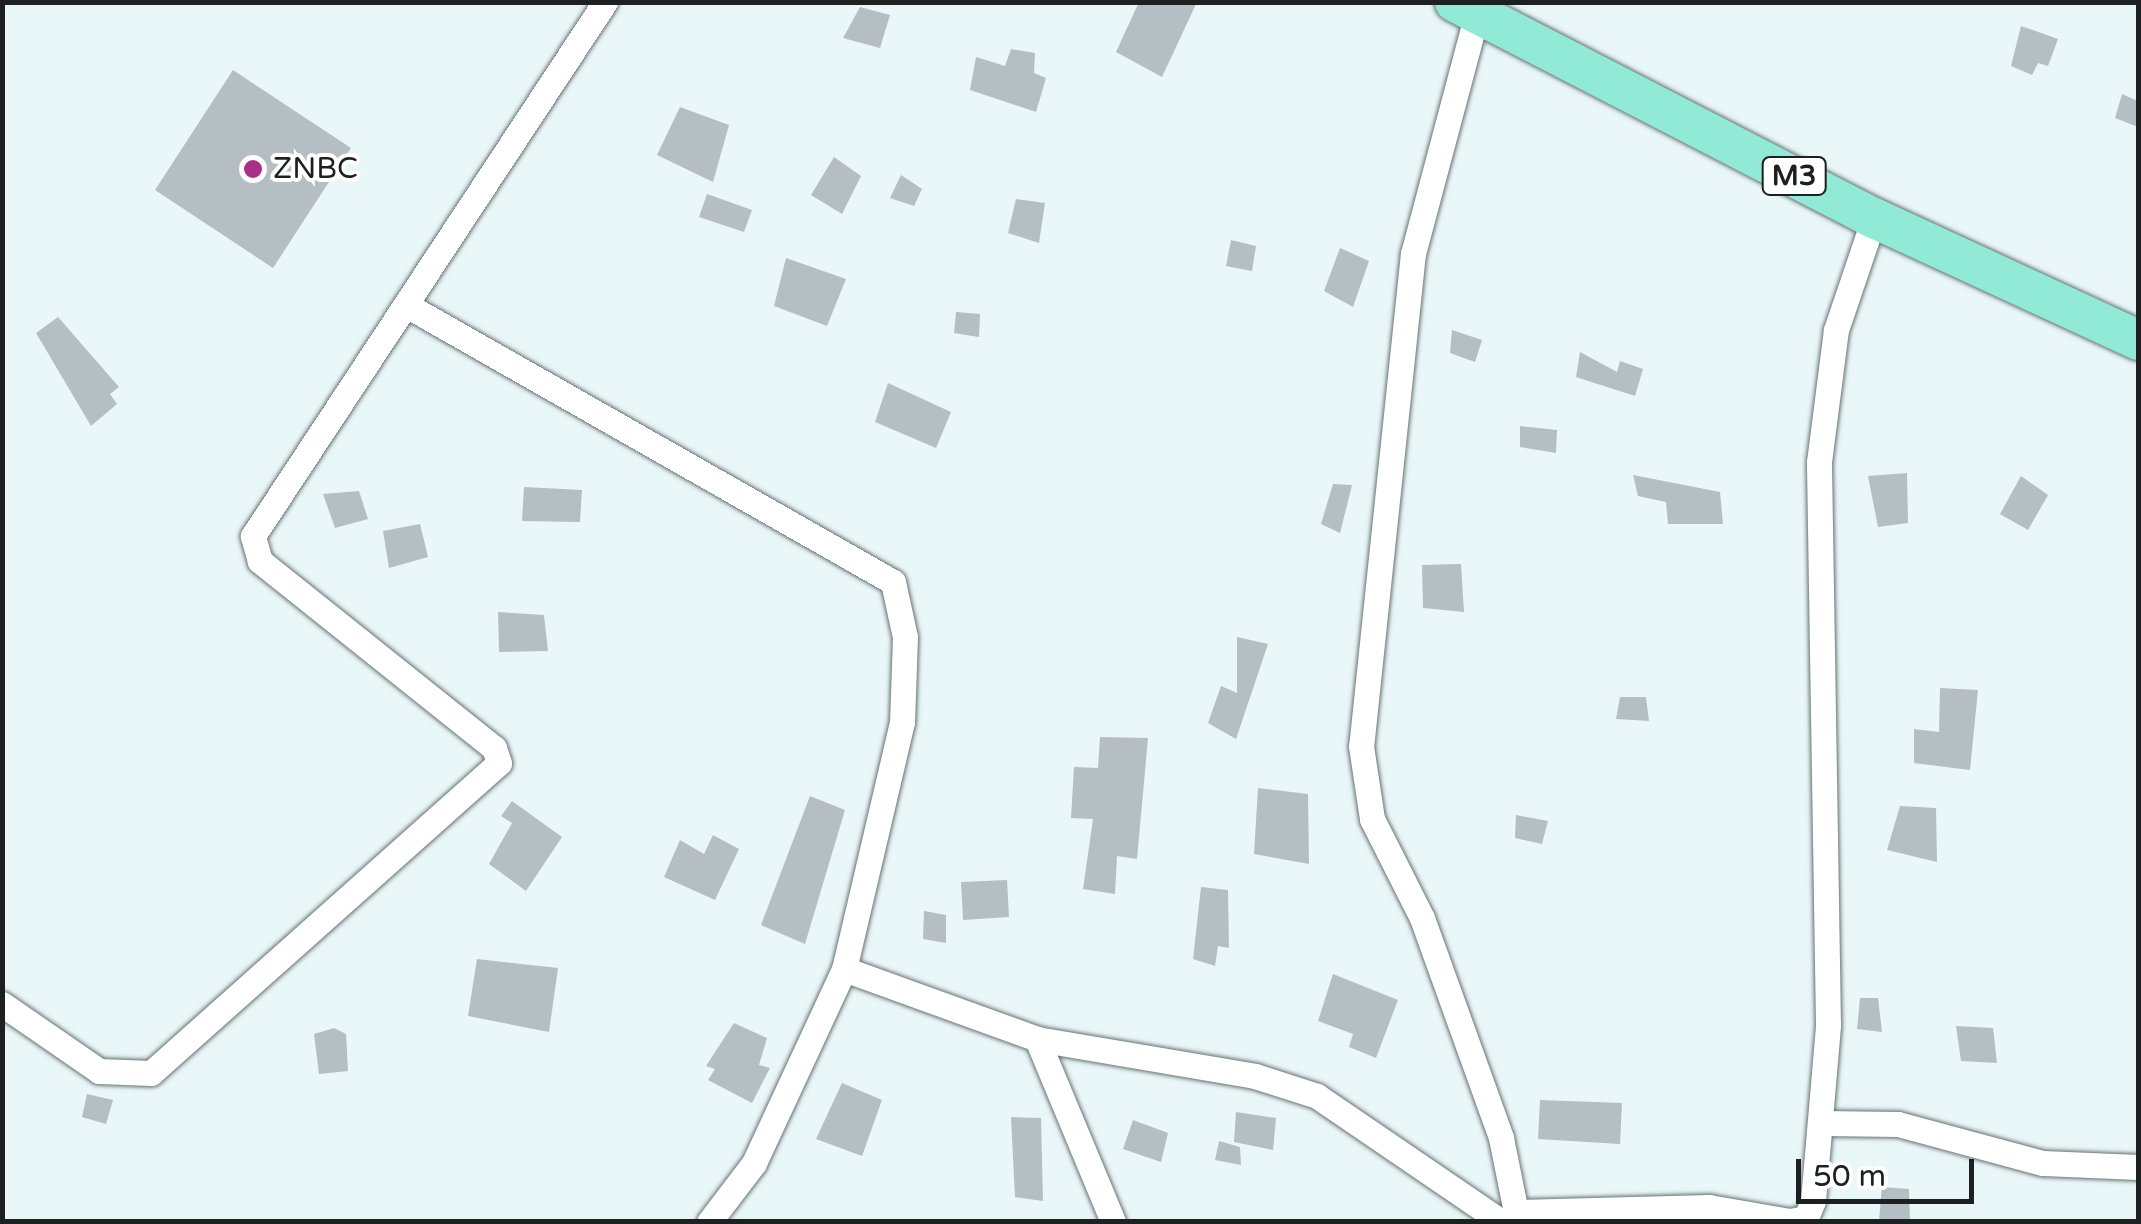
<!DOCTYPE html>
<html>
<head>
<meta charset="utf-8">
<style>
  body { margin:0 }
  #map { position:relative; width:2141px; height:1224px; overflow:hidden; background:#eaf7f8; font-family:"Varela Round",sans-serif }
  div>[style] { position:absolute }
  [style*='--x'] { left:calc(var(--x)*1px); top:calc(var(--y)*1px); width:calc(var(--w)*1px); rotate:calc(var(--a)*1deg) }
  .building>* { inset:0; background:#b4bec3 }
  .roads { filter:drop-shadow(0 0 2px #677273) drop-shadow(0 0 2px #677273) }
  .minor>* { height:25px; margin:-12.5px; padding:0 12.5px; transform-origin:12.5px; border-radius:12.5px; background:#fff }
  .primary>* { height:40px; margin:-20px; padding:0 20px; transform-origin:20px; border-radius:20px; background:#91ead6 }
  .dots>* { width:28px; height:28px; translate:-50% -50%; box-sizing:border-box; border:5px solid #fff; border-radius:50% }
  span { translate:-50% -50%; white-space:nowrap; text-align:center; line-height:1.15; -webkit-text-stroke:8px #fff; paint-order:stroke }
  .shield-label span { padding:2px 8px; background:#fff; border:2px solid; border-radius:8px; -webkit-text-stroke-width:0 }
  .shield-label { font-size:28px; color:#1c2020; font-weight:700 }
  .poi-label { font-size:30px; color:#1c2020 }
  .left { translate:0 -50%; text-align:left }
  .frame { position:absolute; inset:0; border:5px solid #1c2020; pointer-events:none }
  .scale { position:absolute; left:1796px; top:1159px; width:178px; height:45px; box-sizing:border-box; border:5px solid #1c2020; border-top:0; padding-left:12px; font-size:30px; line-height:35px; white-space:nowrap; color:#1c2020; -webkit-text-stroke:8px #fff; paint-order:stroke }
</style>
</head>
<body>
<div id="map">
  <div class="building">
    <i style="clip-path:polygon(1139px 2px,1197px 2px,1162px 77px,1116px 52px)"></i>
    <i style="clip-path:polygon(860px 7px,890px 15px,880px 48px,843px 38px)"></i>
    <i style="clip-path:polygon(2021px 26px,2058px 39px,2048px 66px,2038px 63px,2032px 75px,2011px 66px)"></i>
    <i style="clip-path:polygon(1011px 49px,1035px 53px,1034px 73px,1046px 78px,1036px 112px,970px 90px,976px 57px,1005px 66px)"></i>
    <i style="clip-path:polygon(233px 70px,351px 148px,273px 268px,155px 190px)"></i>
    <i style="clip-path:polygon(2122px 94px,2138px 101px,2138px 127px,2115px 118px)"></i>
    <i style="clip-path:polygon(680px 107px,729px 125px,713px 182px,657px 155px)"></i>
    <i style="clip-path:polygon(834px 157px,861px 176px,842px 214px,811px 195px)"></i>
    <i style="clip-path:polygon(901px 175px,922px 189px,914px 206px,890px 198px)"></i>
    <i style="clip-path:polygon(707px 194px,752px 210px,744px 232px,699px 217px)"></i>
    <i style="clip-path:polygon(1016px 199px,1045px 203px,1039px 243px,1008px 233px)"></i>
    <i style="clip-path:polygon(1231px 240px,1256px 246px,1252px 271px,1226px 266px)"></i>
    <i style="clip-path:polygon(1340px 248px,1369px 261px,1353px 307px,1324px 291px)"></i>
    <i style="clip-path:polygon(786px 258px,846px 279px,827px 326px,774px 306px)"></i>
    <i style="clip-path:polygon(956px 312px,980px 314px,979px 337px,954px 333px)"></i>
    <i style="clip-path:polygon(58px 317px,119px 387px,110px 394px,117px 404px,91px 426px,36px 333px)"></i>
    <i style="clip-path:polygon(1452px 330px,1482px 340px,1475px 362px,1450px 353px)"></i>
    <i style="clip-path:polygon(1580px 352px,1617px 372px,1620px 361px,1643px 369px,1635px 396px,1576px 377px)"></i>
    <i style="clip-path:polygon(888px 383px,951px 412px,936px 448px,875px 422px)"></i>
    <i style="clip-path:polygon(1520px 426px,1557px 430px,1556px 453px,1520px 447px)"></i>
    <i style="clip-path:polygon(1907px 473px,1908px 523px,1878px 527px,1868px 476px)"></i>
    <i style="clip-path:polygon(1633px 475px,1720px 492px,1723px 524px,1668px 524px,1666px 502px,1638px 496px)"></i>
    <i style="clip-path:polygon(2021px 476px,2048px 495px,2028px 530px,2000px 514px)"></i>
    <i style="clip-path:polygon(1333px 484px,1352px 485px,1340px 533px,1321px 524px)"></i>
    <i style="clip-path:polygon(524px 487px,582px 490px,580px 522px,522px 521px)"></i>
    <i style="clip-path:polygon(359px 491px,368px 519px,335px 528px,323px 494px)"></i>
    <i style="clip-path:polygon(420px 524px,428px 557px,389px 568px,383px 531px)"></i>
    <i style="clip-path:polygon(1461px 564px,1464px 612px,1423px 608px,1422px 565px)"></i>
    <i style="clip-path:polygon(498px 612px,544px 615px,548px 651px,499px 652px)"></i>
    <i style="clip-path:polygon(1237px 637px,1268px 644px,1236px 739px,1208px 723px,1221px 686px,1237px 693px)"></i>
    <i style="clip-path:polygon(1940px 688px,1978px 690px,1970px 770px,1914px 763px,1914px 729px,1939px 732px)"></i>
    <i style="clip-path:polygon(1620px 697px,1646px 697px,1649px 721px,1616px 719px)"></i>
    <i style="clip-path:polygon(1100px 737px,1148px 738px,1137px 859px,1117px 856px,1115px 894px,1083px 889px,1093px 819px,1071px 818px,1074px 767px,1098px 768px)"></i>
    <i style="clip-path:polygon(1258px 788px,1308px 794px,1309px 864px,1254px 854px)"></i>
    <i style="clip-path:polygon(810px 796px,845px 810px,805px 944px,761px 925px)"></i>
    <i style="clip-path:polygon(512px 801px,562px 837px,526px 891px,489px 864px,512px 823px,501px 816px)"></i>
    <i style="clip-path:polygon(1900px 806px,1936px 808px,1937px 862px,1887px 850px)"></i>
    <i style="clip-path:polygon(1516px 815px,1548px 821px,1542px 844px,1515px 838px)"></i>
    <i style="clip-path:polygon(713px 835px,739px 849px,715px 900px,664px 877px,680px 840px,704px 854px)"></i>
    <i style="clip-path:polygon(1007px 880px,1009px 917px,963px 920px,961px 882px)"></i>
    <i style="clip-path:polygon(1201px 887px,1228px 890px,1229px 948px,1218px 946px,1215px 966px,1193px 959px)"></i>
    <i style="clip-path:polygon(924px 911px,946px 915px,946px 943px,923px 939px)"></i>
    <i style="clip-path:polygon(477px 959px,558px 968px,549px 1032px,468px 1016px)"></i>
    <i style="clip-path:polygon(1333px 974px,1398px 1000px,1376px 1058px,1349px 1047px,1353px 1034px,1318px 1021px)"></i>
    <i style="clip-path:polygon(1860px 998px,1878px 998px,1882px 1032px,1857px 1029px)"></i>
    <i style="clip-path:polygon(734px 1023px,767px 1038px,759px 1065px,770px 1068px,752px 1103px,708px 1080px,715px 1069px,706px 1066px)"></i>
    <i style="clip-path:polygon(1956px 1026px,1993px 1028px,1997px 1063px,1961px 1061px)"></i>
    <i style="clip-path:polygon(334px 1028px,346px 1034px,348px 1071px,319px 1074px,314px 1034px)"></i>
    <i style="clip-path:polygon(842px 1083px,882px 1100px,862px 1156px,816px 1139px)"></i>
    <i style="clip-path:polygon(87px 1094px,113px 1100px,106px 1124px,82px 1117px)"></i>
    <i style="clip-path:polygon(1540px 1100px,1622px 1103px,1620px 1144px,1538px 1139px)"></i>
    <i style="clip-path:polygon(1236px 1112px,1276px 1118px,1273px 1150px,1234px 1142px)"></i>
    <i style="clip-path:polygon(1011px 1117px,1041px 1118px,1043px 1201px,1015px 1197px)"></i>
    <i style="clip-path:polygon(1133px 1120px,1168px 1133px,1161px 1162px,1123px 1149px)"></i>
    <i style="clip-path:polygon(1219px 1141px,1240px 1147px,1241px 1165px,1215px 1160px)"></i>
    <i style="clip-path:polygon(1882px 1187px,1909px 1189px,1910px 1222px,1879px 1220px)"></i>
  </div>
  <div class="roads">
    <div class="minor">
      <i style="--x:1480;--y:2;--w:260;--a:104.9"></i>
      <i style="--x:1413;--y:253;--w:496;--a:96"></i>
      <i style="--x:1361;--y:746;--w:74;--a:81.4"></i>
      <i style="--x:1372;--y:819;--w:111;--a:63.2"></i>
      <i style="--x:1422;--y:918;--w:234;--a:70.2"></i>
      <i style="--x:1501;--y:1138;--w:86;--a:78.6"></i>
      <i style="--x:408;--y:306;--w:558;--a:29.64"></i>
      <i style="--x:893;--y:582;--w:56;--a:77.7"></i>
      <i style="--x:905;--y:637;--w:85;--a:92"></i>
      <i style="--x:902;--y:722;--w:254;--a:103.2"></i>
      <i style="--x:844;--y:969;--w:214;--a:114.9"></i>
      <i style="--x:754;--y:1163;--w:74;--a:127.3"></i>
      <i style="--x:844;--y:969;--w:205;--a:19.9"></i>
      <i style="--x:1037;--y:1039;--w:221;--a:9.6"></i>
      <i style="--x:1255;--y:1076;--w:65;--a:17.9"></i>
      <i style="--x:1317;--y:1096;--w:224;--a:34.3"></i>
      <i style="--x:2;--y:1004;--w:118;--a:34.6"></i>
      <i style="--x:99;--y:1071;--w:52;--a:2.2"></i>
      <i style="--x:151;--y:1073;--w:466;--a:-41.7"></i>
      <i style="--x:499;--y:763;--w:16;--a:-108"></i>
      <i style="--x:494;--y:748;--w:300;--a:-141.4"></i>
      <i style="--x:260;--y:561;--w:26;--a:-106"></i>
      <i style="--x:253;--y:536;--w:640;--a:-56.61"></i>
      <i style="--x:1037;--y:1039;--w:198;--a:67.4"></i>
      <i style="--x:1822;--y:1123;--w:76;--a:0.8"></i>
      <i style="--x:1898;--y:1124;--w:150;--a:15.1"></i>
      <i style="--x:2043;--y:1163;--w:95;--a:2.4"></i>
      <i style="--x:1517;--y:1212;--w:192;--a:-1.5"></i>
      <i style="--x:1709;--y:1207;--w:82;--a:9.8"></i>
      <i style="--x:1790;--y:1221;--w:16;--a:-11"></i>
      <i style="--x:1806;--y:1218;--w:18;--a:-68"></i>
      <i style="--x:1813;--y:1201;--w:177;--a:-85.1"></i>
      <i style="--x:1828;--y:1025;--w:563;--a:-90.92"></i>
      <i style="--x:1819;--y:462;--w:133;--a:-82.7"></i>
      <i style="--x:1836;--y:330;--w:118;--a:-71.3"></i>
    </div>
    <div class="primary">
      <i style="--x:1455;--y:2;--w:471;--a:27.3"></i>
      <i style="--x:1874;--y:218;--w:291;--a:24.8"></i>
    </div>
  </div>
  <div class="dots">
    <i style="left:253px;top:169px;background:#a93085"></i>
  </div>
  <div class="shield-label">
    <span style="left:1794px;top:176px">M3</span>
  </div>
  <div class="poi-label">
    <span class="left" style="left:273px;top:169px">ZNBC</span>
  </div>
  <div class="frame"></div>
  <div class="scale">50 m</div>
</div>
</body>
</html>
